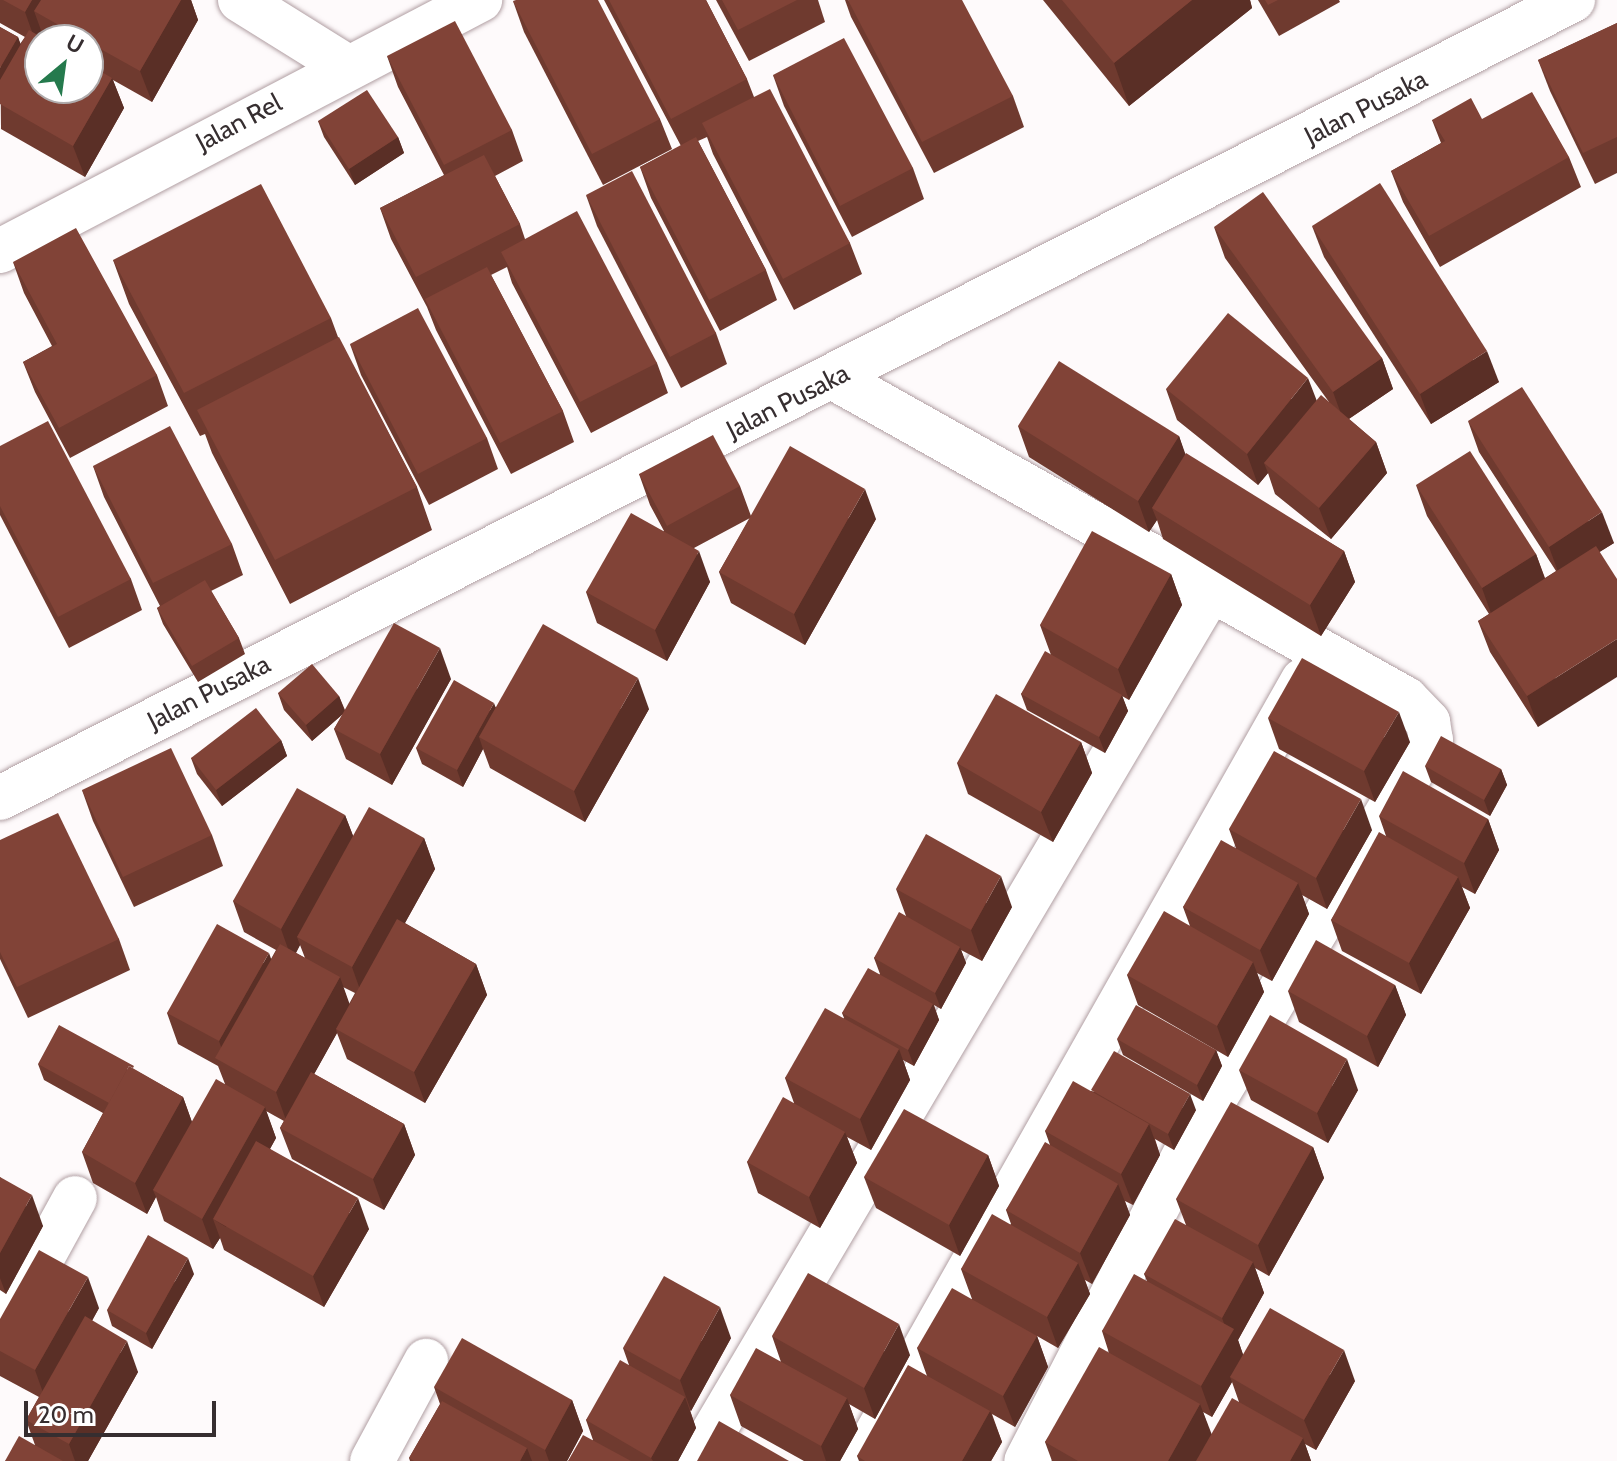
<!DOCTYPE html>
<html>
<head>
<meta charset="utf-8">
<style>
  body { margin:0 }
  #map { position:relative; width:1617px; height:1461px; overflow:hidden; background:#fefafb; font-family:Cabin,sans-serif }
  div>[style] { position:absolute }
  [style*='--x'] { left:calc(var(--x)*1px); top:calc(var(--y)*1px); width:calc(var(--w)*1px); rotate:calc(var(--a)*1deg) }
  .roads { filter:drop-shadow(0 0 2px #b19fa3) drop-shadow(0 0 2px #b19fa3) }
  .minor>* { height:44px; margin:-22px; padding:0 22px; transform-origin:22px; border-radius:22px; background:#fff }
  .secondary>* { height:44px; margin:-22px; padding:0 22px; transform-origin:22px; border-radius:22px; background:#fff }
  .wall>* { inset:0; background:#6f3a2f }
  .shaded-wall>* { inset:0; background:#5a2f26 }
  .building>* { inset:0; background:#814337 }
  span { translate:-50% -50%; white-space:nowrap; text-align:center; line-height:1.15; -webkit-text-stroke:8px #fff; paint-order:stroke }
  .street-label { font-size:26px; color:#362e30 }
  .north { position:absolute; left:24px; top:24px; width:80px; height:80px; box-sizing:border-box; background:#fff; border:2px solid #afabac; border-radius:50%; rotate:29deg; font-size:22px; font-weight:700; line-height:32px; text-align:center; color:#362e30 }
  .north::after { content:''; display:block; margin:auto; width:28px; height:36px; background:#257a4d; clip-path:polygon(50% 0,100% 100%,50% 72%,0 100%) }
  .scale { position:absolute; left:24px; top:1401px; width:192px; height:36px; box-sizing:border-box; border:4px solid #362e30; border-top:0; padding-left:10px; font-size:24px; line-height:28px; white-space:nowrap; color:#362e30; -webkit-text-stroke:6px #fff; paint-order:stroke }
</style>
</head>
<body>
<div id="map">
  <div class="roads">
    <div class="minor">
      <i style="--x:240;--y:0;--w:125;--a:31.9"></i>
      <i style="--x:0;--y:251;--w:542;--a:-27.61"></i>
      <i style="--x:834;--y:378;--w:656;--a:29.3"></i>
      <i style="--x:1406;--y:699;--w:32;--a:46"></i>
      <i style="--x:1428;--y:722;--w:18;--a:81"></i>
      <i style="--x:1431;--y:740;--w:431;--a:121.1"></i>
      <i style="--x:1208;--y:1109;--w:396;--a:117.3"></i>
      <i style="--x:0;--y:1335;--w:156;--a:-61.3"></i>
      <i style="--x:372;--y:1461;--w:114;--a:-61.6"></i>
      <i style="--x:696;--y:1461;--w:1014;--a:-59.41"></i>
      <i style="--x:861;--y:1461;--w:897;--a:-60.49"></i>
    </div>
    <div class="secondary">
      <i style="--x:0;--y:798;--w:1764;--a:-26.9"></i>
    </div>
  </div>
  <div class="wall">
    <i style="clip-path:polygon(evenodd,0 0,191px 0,198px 20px,152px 102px,113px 80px,124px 108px,85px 177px,1px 129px,0 27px,18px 37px,20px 44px,25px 37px,0 23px,0 0,40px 40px,88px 40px,88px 88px,40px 40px)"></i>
    <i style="clip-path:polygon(604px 0,706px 0,747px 79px,754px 97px,850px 243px,862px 274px,794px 310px,713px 154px,707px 137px,698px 141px,766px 270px,777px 300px,720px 331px,651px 198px,640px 167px,681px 146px)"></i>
    <i style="clip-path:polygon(716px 0,818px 0,825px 22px,749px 61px)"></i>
    <i style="clip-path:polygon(845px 0,848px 0,1013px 96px,1024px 127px,934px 173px,851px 17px)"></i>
    <i style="clip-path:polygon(1043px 0,1250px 0,1252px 8px,1129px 106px)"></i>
    <i style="clip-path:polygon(1258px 0,1339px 0,1340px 2px,1279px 36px)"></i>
    <i style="clip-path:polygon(513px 1px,660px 119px,672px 149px,603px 185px,524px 32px)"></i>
    <i style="clip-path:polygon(1617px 23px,1617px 173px,1595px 184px,1550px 91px,1538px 60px)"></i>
    <i style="clip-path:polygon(387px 56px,512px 130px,523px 161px,495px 176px,520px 224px,525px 239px,657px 363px,668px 393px,591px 433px,512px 283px,507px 267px,491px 275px,563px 411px,574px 442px,511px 474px,436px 330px,427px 307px,391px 239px,380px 208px,444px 175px,398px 87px)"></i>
    <i style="clip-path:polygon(773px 75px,913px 168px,924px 199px,852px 237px,784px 106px)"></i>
    <i style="clip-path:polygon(1482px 119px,1569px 157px,1581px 187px,1440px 267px,1403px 202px,1391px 171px,1441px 143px,1432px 120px)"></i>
    <i style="clip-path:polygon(318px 121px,398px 137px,404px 153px,355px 185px,324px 137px)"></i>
    <i style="clip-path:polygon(586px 195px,716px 333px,727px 364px,681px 388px,597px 226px)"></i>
    <i style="clip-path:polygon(1312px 226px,1499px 382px,1431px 424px,1324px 257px)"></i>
    <i style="clip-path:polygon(1214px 227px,1382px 358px,1393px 389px,1349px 419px,1376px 442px,1387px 473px,1331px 539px,1275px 494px,1268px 473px,1258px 485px,1177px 420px,1166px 389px,1329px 402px,1225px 258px)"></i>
    <i style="clip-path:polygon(113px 260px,331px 318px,338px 337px,417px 487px,432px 530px,290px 604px,212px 453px,205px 434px,200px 436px,129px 304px)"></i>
    <i style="clip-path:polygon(13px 262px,157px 375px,168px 406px,70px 458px,35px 392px,23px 362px,52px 346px,24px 293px)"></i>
    <i style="clip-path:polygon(350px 344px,487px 438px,498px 469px,429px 505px,361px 375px)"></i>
    <i style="clip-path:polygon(1468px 421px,1614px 543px,1599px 552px,1538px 727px,1490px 652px,1478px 621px,1489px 614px,1427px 516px,1416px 485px,1536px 554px,1545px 578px,1556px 571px,1479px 452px)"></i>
    <i style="clip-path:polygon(1018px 426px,1179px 436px,1185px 455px,1344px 551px,1355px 582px,1321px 636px,1163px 539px,1157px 520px,1149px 532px,1029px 457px)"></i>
    <i style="clip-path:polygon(0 446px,131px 579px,142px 610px,69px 648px,0 515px)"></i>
    <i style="clip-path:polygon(93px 466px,232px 544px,243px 575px,211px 591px,239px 638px,245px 654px,198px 682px,163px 624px,157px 608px,160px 606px,104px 497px)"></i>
    <i style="clip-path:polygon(639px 474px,740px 486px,751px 516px,876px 519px,805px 645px,731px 603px,719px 572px,750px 518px,694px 548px,710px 582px,667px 661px,597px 623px,586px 592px,664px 531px,650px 505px)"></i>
    <i style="clip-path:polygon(1171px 574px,1182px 605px,1129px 700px,1122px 696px,1128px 711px,1105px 753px,1027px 710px,1021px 694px,1051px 655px,1040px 625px)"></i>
    <i style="clip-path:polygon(451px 679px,392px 785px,346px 759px,334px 729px,343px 714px,312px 741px,284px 710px,278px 693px,339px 696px,345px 710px)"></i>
    <i style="clip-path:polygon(496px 707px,649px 709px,585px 822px,490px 768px,483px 749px,463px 787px,422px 764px,416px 748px)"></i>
    <i style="clip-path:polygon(1268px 718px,1410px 742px,1375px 802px,1279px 749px)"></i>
    <i style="clip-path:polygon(281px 740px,287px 756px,222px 806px,197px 774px,191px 758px)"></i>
    <i style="clip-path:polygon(1081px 742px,1092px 773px,1053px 842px,968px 794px,957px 763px)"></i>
    <i style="clip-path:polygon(1425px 766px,1501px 769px,1507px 785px,1490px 816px,1431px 782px)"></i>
    <i style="clip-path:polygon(82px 790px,212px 835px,223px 866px,134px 907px,93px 821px)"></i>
    <i style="clip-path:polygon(evenodd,345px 815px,353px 836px,424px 838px,435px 869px,405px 923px,476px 964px,487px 995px,425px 1103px,347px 1059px,337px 1033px,314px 1074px,404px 1124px,415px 1155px,384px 1210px,292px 1159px,280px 1128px,284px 1121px,266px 1111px,276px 1138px,270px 1149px,369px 1229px,324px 1307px,224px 1250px,220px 1238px,213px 1249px,164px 1221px,156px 1197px,147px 1214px,93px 1183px,82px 1152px,103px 1113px,44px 1080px,38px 1064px,135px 1070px,183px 1097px,192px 1122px,225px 1084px,218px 1066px,178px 1044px,167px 1013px,271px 959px,276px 950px,244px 932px,233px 901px,345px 815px,300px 945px,305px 958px,296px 953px,300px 945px,345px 815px,343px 987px,355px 993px,349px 1004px,343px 987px)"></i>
    <i style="clip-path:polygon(1379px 816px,1488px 819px,1499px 850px,1475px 894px,1462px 887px,1470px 908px,1421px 994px,1342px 951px,1331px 920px,1386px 836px)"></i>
    <i style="clip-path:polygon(1229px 829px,1372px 830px,1327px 909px,1302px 895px,1309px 914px,1272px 981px,1257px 973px,1264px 992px,1228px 1057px,1138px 1005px,1127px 975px,1190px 926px,1183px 907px,1236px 848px)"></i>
    <i style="clip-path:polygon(0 840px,119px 939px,130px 970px,28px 1018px,0 959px)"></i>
    <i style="clip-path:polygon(896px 889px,1012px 907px,982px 961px,961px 950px,966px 963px,941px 1009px,934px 1005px,939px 1020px,914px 1066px,903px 1060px,910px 1080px,871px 1150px,847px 1137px,857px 1163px,820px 1228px,758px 1193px,747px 1162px,794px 1103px,785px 1078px,844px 1018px,842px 1013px,880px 974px,874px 958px,906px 916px)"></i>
    <i style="clip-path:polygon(1395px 985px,1406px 1015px,1378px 1067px,1299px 1022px,1288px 991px)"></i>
    <i style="clip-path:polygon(1117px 1039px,1216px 1050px,1222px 1066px,1203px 1101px,1123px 1055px)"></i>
    <i style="clip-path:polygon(1239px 1070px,1358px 1090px,1328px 1143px,1251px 1100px)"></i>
    <i style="clip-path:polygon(1091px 1091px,1196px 1110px,1174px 1150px,1155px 1139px,1160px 1155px,1133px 1205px,1125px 1201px,1130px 1215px,1092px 1284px,1085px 1280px,1090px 1294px,1058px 1348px,1037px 1336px,1048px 1367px,1015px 1427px,992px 1414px,1002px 1442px,991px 1461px,859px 1461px,857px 1456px,927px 1376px,917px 1348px,972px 1299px,961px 1269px,1011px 1224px,1006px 1210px,1050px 1145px,1045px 1131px)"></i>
    <i style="clip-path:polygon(evenodd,1313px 1147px,1324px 1178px,1269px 1276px,1255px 1268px,1264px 1293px,1238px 1340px,1243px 1355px,1355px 1381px,1316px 1450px,1305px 1444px,1311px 1461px,1052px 1461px,1045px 1442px,1109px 1353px,1102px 1331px,1147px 1281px,1144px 1274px,1186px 1225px,1176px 1199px,1313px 1147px,1232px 1382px,1239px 1402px,1211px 1435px,1203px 1412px,1212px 1417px,1232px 1382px)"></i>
    <i style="clip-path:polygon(988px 1155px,999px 1186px,960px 1256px,876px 1208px,864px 1177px)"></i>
    <i style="clip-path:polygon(0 1177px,43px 1226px,6px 1294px,0 1290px)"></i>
    <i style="clip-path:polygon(194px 1274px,152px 1349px,112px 1326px,107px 1310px)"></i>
    <i style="clip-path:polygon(99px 1308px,92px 1321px,138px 1372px,88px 1461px,5px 1461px,35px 1445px,26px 1420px,39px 1397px,0 1376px,0 1319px)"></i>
    <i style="clip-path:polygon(772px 1336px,910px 1355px,875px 1419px,849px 1404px,858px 1429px,840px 1461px,804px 1461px,741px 1426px,730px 1395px,781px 1362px)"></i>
    <i style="clip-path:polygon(731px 1338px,691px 1411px,690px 1410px,696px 1428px,678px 1461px,568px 1461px,593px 1440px,586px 1420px,629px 1365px,623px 1348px)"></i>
    <i style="clip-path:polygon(434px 1387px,572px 1400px,583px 1431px,567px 1461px,410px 1461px,409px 1458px,440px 1404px)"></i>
  </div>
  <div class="shaded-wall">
    <i style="clip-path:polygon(32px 0,61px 0,34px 11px,42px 33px,36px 43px,25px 12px)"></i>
    <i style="clip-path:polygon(181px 0,191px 0,198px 20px,152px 102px,140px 71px)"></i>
    <i style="clip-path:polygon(1192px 0,1250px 0,1252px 8px,1129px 106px,1114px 63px)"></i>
    <i style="clip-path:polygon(18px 37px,24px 53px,0 94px,0 68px)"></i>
    <i style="clip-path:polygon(112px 78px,124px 108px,85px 177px,73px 146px)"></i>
    <i style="clip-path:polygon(398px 137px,404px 153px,355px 185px,349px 169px)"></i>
    <i style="clip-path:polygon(1487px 351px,1499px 382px,1431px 424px,1420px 394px)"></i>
    <i style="clip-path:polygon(1382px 358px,1393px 389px,1344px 422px,1333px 392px)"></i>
    <i style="clip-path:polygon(1308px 378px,1320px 409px,1264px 463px,1268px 473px,1258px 485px,1247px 454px)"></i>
    <i style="clip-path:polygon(1179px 436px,1190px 467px,1152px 508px,1157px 520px,1149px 532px,1138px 501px)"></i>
    <i style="clip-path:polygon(1376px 442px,1387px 473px,1331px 539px,1319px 508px)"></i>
    <i style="clip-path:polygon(865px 489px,876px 519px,805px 645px,794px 614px)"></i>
    <i style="clip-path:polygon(1602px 512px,1614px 543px,1560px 577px,1549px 547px)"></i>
    <i style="clip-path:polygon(699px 551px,710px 582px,667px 661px,655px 630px)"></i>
    <i style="clip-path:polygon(1344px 551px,1355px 582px,1321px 636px,1310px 605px)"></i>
    <i style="clip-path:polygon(1536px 554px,1547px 585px,1493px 619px,1482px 588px)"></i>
    <i style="clip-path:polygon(1171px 574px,1182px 605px,1129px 700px,1118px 669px)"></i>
    <i style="clip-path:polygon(1617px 639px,1617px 677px,1538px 727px,1527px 696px)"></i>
    <i style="clip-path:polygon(440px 648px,451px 679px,392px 785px,380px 754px)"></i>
    <i style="clip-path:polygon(638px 678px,649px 709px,585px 822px,574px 791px)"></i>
    <i style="clip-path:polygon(1122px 695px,1128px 711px,1105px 753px,1099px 737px)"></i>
    <i style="clip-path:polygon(339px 696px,345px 712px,312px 741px,306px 725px)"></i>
    <i style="clip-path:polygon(494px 703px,500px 719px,479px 737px,483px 749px,463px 787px,457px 770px)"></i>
    <i style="clip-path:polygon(1399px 712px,1410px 742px,1375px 802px,1364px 771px)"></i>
    <i style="clip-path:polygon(281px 740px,287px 756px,222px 806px,216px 790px)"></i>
    <i style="clip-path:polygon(1081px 742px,1092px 773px,1053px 842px,1041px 812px)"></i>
    <i style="clip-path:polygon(1501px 769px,1507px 785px,1490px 816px,1484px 800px)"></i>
    <i style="clip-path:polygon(1361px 799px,1372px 830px,1327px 909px,1316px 878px)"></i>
    <i style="clip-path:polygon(345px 815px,357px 846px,297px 937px,300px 945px,292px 960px,281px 929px)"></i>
    <i style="clip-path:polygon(1488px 819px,1499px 850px,1475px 894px,1464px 863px)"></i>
    <i style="clip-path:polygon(424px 838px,435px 869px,363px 998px,352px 967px)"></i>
    <i style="clip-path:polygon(1001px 876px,1012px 907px,982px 961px,971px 930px)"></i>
    <i style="clip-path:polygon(1458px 877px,1470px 908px,1421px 994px,1409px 963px)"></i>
    <i style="clip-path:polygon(1298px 883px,1309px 914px,1272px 981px,1260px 950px)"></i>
    <i style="clip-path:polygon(960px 947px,966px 963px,941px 1009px,935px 993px)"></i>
    <i style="clip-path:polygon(269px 953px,280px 983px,227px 1064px,219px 1041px)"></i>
    <i style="clip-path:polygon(1253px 962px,1264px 992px,1228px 1057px,1217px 1026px)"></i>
    <i style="clip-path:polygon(476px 964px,487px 995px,425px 1103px,414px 1072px)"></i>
    <i style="clip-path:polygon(340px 977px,351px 1008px,336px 1029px,337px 1033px,287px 1123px,276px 1092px)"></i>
    <i style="clip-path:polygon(1395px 985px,1406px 1015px,1378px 1067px,1367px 1036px)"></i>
    <i style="clip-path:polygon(933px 1004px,939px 1020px,914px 1066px,908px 1050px)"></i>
    <i style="clip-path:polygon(899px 1049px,910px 1080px,871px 1150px,860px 1119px)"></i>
    <i style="clip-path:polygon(1216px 1050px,1222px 1066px,1203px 1101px,1197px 1085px)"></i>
    <i style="clip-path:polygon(1347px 1059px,1358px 1090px,1328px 1143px,1317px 1113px)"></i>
    <i style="clip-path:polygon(1190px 1094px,1196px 1110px,1174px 1150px,1168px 1134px)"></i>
    <i style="clip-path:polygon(183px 1097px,194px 1128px,153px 1190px,156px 1197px,147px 1214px,135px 1183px)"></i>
    <i style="clip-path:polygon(265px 1107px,276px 1138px,226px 1227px,213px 1219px,220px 1238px,213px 1249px,202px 1219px)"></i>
    <i style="clip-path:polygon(404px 1124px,415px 1155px,384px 1210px,373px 1179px)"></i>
    <i style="clip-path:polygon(1149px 1124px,1160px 1155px,1133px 1205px,1121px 1174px)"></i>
    <i style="clip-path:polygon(845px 1132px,857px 1163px,820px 1228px,809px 1197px)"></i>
    <i style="clip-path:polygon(1313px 1147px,1324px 1178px,1269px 1276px,1258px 1245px)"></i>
    <i style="clip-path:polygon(988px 1155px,999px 1186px,960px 1256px,949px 1225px)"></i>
    <i style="clip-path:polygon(1118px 1184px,1130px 1215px,1092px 1284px,1080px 1253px)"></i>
    <i style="clip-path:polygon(32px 1195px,43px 1226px,6px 1294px,0 1278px,0 1253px)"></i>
    <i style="clip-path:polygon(358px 1198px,369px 1229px,324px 1307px,313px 1276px)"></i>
    <i style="clip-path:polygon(188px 1258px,194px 1274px,152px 1349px,146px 1333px)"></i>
    <i style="clip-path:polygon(1253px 1262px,1264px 1293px,1238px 1340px,1245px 1360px,1230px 1377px,1232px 1382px,1212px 1417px,1201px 1386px,1229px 1337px,1222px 1318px)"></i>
    <i style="clip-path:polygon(1078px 1263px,1090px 1294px,1058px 1348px,1047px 1317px)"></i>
    <i style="clip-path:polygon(88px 1277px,99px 1308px,46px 1401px,35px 1370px)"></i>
    <i style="clip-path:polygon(720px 1307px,731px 1338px,691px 1411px,680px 1380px)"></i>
    <i style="clip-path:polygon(899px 1324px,910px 1355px,875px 1419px,864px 1388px)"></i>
    <i style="clip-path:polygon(1037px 1336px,1048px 1367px,1015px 1427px,1003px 1396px)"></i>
    <i style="clip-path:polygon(127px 1341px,138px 1372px,88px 1461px,75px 1461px,69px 1444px)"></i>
    <i style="clip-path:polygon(1344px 1350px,1355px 1381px,1316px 1450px,1304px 1420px)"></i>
    <i style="clip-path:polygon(685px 1397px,696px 1428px,678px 1461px,653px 1461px,651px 1458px)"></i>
    <i style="clip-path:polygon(847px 1398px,858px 1429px,840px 1461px,826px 1461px,821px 1446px)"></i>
    <i style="clip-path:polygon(572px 1400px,583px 1431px,567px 1461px,549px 1461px,545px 1450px)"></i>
    <i style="clip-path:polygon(1200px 1404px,1212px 1435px,1197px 1461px,1168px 1461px)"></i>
    <i style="clip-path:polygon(990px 1411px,1002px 1442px,991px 1461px,962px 1461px)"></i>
    <i style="clip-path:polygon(1303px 1438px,1311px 1461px,1290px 1461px)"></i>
    <i style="clip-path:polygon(527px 1448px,532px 1461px,520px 1461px)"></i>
  </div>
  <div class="building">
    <i style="clip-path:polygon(3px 0,32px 0,25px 12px)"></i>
    <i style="clip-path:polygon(41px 0,181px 0,140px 71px,88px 42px,88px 40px,85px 40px,34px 11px)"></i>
    <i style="clip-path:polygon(516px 0,598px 0,660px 119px,592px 154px,513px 1px)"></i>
    <i style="clip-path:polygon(609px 0,706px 0,747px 79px,671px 119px)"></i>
    <i style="clip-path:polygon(722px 0,797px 0,738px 30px)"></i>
    <i style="clip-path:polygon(848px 0,962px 0,1013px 96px,922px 142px)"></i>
    <i style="clip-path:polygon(1062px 0,1192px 0,1114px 63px)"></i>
    <i style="clip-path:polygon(1265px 0,1278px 0,1268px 5px)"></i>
    <i style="clip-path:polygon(455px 21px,512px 130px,444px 165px,387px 56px)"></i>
    <i style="clip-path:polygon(1617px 23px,1617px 137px,1583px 153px,1538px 60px)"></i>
    <i style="clip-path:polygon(0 27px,18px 37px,0 68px)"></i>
    <i style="clip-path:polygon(29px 30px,46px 40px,40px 40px,40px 88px,88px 88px,88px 64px,112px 78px,73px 146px,0 104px,0 80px)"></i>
    <i style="clip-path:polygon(844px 38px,913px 168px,840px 206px,773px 75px)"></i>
    <i style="clip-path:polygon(770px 89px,850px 243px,783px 279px,702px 123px)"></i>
    <i style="clip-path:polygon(367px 90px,398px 137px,349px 169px,318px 121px)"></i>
    <i style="clip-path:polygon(1532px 92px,1569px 157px,1429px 236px,1391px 171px,1445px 141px,1432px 120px,1471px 98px,1482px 119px)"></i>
    <i style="clip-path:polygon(696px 137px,766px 270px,709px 300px,640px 167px)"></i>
    <i style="clip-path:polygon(484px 155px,520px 224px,416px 277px,380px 208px)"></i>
    <i style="clip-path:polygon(632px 171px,716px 333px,670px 357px,586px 195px)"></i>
    <i style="clip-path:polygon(1380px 183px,1487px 351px,1420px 394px,1312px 226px)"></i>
    <i style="clip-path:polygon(261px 184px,331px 318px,184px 393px,113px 260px)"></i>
    <i style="clip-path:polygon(1263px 192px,1382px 358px,1333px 392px,1214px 227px)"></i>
    <i style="clip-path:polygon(577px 211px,657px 363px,580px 402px,501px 252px)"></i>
    <i style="clip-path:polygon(76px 228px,157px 375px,59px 428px,23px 362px,57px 344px,13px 262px)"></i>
    <i style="clip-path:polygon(487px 267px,563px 411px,500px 443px,425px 299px)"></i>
    <i style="clip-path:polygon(418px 308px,487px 438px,418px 474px,350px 344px)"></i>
    <i style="clip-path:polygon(1228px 313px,1308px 378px,1247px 454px,1166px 389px)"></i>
    <i style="clip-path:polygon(339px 337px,417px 487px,275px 560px,197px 410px)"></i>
    <i style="clip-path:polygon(1059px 361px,1179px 436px,1138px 501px,1018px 426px)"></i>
    <i style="clip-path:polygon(1522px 387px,1602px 512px,1549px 547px,1468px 421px)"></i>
    <i style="clip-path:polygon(1321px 395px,1376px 442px,1319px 508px,1264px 463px)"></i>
    <i style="clip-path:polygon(48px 421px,131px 579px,58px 617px,0 506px,0 446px)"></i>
    <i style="clip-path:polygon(170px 426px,232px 544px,153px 583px,93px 466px)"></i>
    <i style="clip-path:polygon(713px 435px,740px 486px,667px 526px,639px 474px)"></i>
    <i style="clip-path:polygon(790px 446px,865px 489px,794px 614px,719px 572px)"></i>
    <i style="clip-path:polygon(1470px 451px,1536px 554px,1482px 588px,1416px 485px)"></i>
    <i style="clip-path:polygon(1186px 453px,1344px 551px,1310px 605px,1152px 508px)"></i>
    <i style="clip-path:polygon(631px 513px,699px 551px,655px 630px,586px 592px)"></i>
    <i style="clip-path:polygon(1092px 531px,1171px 574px,1118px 669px,1040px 625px)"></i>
    <i style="clip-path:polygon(1596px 546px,1617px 579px,1617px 639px,1527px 696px,1478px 621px)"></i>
    <i style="clip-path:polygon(205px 580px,239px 638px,192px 666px,157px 608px)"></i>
    <i style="clip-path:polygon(394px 623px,440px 648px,380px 754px,334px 729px)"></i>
    <i style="clip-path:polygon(543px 624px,638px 678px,574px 791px,479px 737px)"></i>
    <i style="clip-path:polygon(1045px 651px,1122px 695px,1099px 737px,1021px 694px)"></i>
    <i style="clip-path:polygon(1302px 658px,1399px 712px,1364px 771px,1268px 718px)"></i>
    <i style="clip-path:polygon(312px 664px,339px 696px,306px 725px,278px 693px)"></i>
    <i style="clip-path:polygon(454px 680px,494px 703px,457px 770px,416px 748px)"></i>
    <i style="clip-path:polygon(996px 694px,1081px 742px,1041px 812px,957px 763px)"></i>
    <i style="clip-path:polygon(256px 708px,281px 740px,216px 790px,191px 758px)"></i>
    <i style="clip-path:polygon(1441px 736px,1501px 769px,1484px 800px,1425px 766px)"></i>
    <i style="clip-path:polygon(171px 748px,212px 835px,123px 877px,82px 790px)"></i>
    <i style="clip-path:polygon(1274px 751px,1361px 799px,1316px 878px,1229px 829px)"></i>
    <i style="clip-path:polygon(1403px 771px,1488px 819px,1464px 863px,1379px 816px)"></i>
    <i style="clip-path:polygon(297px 788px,345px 815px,281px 929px,233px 901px)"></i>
    <i style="clip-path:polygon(369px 807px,424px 838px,352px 967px,297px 937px)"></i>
    <i style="clip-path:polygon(58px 813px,119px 939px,17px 987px,0 952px,0 840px)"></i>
    <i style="clip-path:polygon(1379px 832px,1458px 877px,1409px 963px,1331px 920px)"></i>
    <i style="clip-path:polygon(926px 834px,1001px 876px,971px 930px,896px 889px)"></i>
    <i style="clip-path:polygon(1221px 840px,1298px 883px,1260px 950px,1183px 907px)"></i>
    <i style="clip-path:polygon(1164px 911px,1253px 962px,1217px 1026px,1127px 975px)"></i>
    <i style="clip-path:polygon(899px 912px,960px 947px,935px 993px,874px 958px)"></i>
    <i style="clip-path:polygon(397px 919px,476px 964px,414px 1072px,336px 1029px)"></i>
    <i style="clip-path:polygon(217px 924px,269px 953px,219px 1041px,167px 1013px)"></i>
    <i style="clip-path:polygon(1316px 940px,1395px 985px,1367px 1036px,1288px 991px)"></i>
    <i style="clip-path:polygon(280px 944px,340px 977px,276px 1092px,215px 1058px)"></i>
    <i style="clip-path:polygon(868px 968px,933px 1004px,908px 1050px,842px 1013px)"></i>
    <i style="clip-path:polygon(1136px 1005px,1216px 1050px,1197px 1085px,1117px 1039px)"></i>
    <i style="clip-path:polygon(825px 1008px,899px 1049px,860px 1119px,785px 1078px)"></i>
    <i style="clip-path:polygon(1270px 1015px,1347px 1059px,1317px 1113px,1239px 1070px)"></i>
    <i style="clip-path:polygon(59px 1025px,134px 1066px,133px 1068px,129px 1066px,109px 1103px,38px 1064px)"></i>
    <i style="clip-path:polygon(1114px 1051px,1190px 1094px,1168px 1134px,1091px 1090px)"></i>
    <i style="clip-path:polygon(129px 1066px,183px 1097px,135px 1183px,82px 1152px)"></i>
    <i style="clip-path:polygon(311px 1072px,404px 1124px,373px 1179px,280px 1128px)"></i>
    <i style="clip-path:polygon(216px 1079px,265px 1107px,202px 1219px,153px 1190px)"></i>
    <i style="clip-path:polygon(1073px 1081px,1149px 1124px,1121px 1174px,1045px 1131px)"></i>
    <i style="clip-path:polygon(783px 1097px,845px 1132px,809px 1197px,747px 1162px)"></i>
    <i style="clip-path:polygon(1231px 1102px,1313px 1147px,1258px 1245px,1176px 1199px)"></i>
    <i style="clip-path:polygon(904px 1109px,988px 1155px,949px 1225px,864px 1177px)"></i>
    <i style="clip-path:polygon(256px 1141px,358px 1198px,313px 1276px,213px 1219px)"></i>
    <i style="clip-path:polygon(1045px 1142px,1118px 1184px,1080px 1253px,1006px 1210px)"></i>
    <i style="clip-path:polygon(0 1177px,32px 1195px,0 1253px)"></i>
    <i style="clip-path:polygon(992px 1214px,1078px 1263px,1047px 1317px,961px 1269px)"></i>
    <i style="clip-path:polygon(1175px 1219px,1253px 1262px,1222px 1318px,1144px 1274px)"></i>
    <i style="clip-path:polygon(148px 1235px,188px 1258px,146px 1333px,107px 1310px)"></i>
    <i style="clip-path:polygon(39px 1250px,88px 1277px,35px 1370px,0 1351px,0 1319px)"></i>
    <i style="clip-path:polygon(808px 1273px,899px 1324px,864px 1388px,772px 1336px)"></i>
    <i style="clip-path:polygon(1134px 1274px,1234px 1329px,1201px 1386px,1102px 1331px)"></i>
    <i style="clip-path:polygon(664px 1276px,720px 1307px,680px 1380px,623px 1348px)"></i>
    <i style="clip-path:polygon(952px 1288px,1037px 1336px,1003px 1396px,917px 1348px)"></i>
    <i style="clip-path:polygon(1270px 1308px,1344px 1350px,1304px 1420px,1230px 1377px)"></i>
    <i style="clip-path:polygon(85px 1316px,127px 1341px,69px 1444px,26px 1420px)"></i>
    <i style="clip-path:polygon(462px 1338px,572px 1400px,545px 1450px,434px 1387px)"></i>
    <i style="clip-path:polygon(1099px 1347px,1200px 1404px,1168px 1461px,1078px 1461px,1045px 1442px)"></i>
    <i style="clip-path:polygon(756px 1348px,847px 1398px,821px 1446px,730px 1395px)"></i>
    <i style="clip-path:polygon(620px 1360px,685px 1397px,651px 1458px,586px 1420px)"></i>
    <i style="clip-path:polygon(908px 1365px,990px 1411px,962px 1461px,865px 1461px,857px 1456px)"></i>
    <i style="clip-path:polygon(1232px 1398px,1303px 1438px,1290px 1461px,1196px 1461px)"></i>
    <i style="clip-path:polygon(442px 1401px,527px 1448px,520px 1461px,414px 1461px,409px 1458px)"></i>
    <i style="clip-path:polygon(719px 1421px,789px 1461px,697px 1461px)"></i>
    <i style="clip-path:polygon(583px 1435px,631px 1461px,568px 1461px)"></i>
    <i style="clip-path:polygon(19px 1436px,63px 1461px,5px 1461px)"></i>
  </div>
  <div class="street-label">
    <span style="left:1366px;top:108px;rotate:-27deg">Jalan Pusaka</span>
    <span style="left:239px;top:123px;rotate:-28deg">Jalan Rel</span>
    <span style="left:788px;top:402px;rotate:-27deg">Jalan Pusaka</span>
    <span style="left:209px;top:693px;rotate:-27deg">Jalan Pusaka</span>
  </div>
  <div class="north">U</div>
  <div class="scale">20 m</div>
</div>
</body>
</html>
